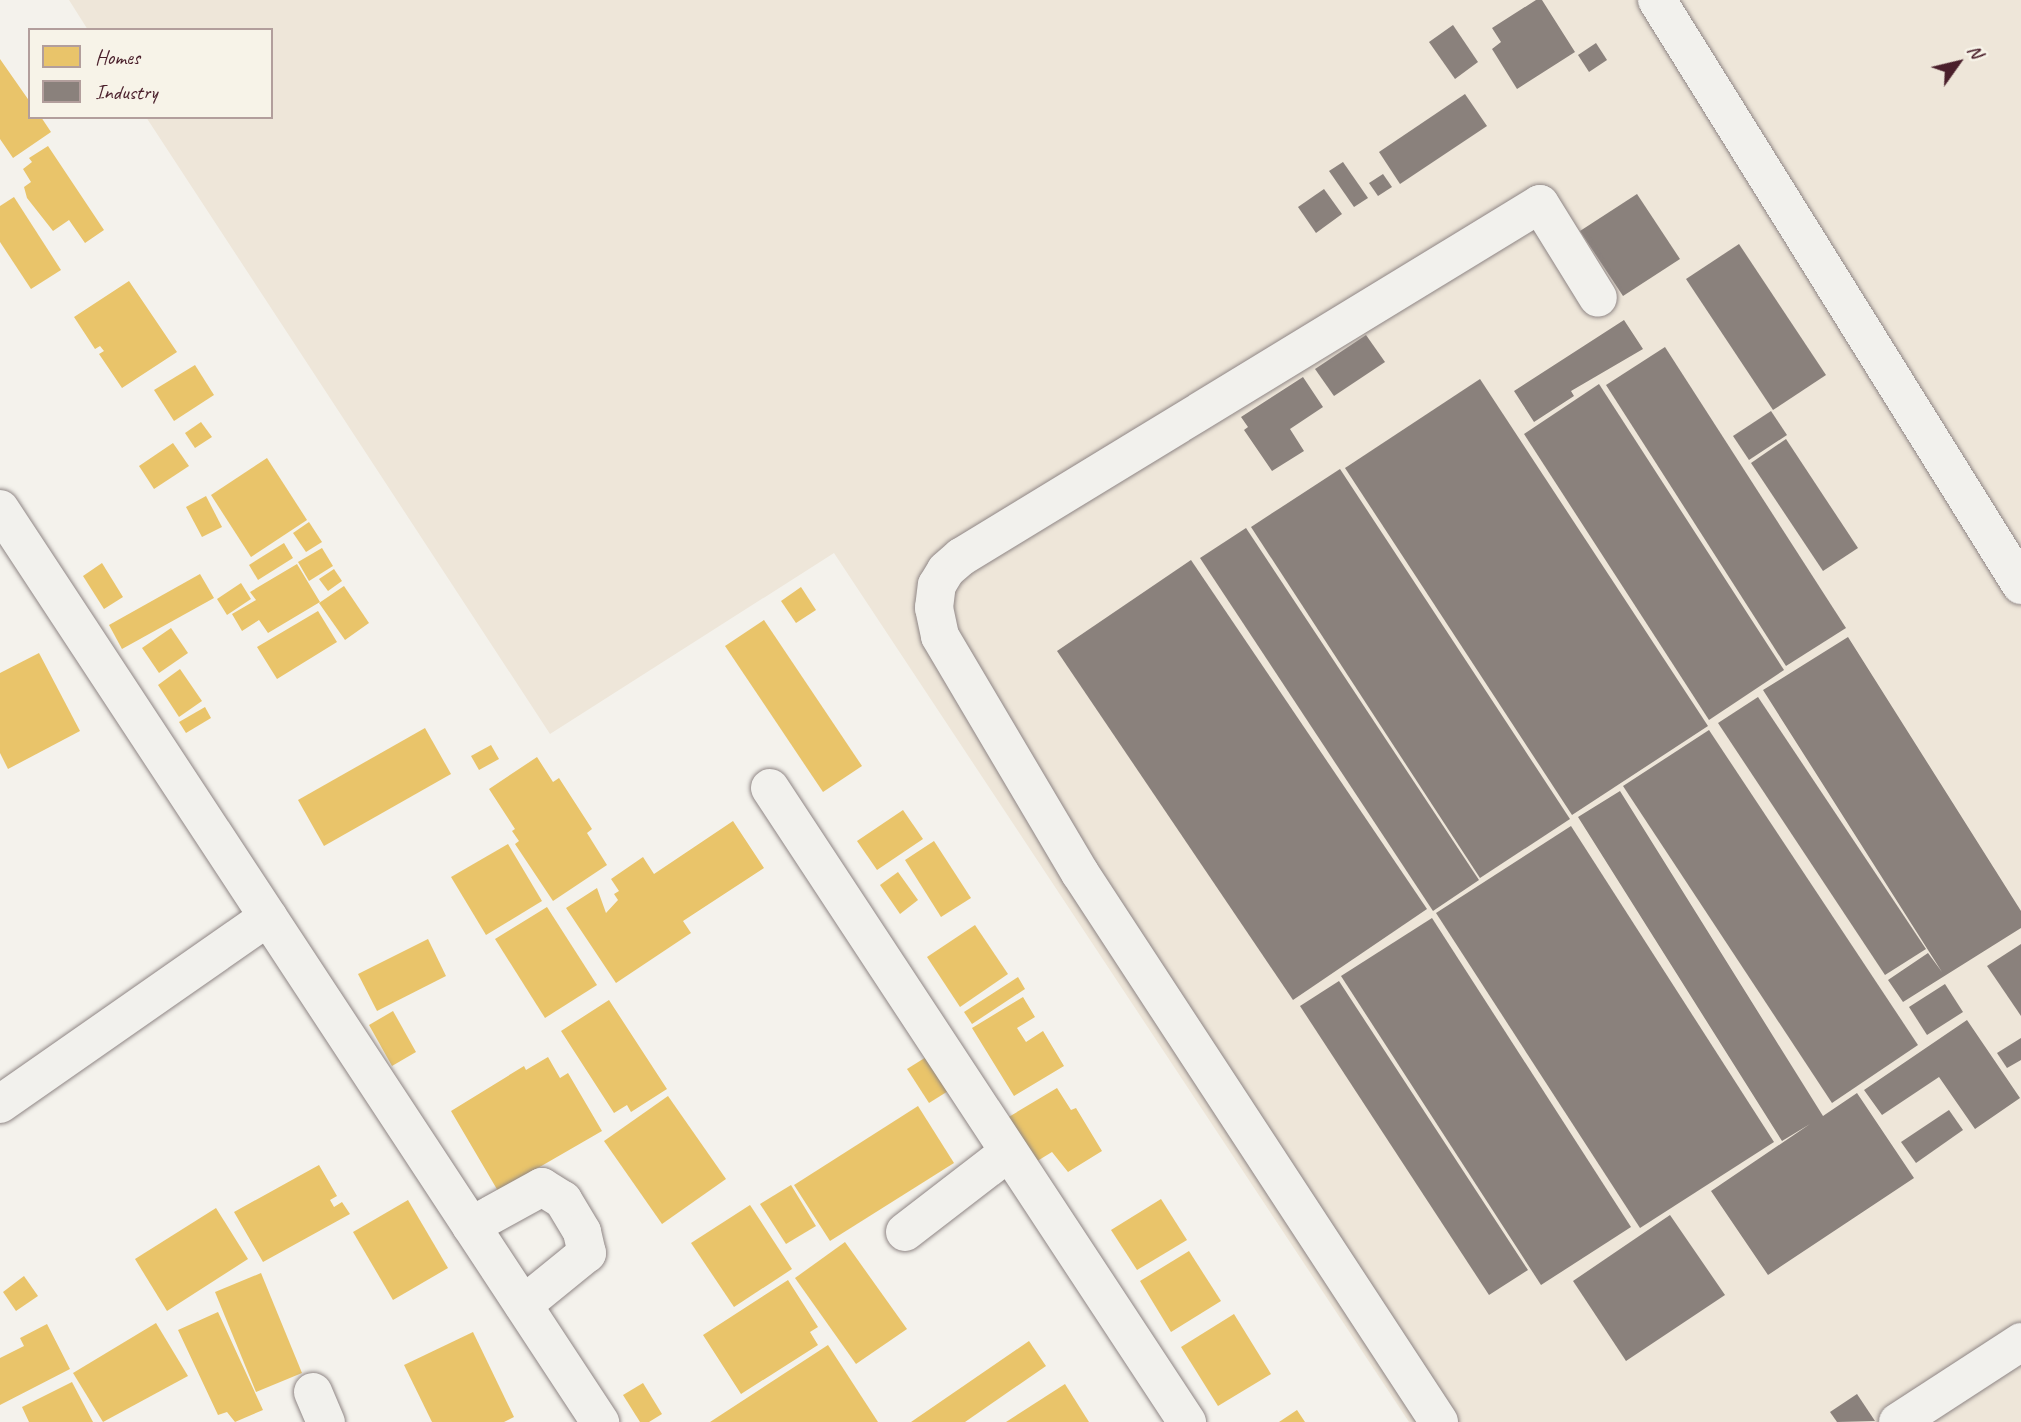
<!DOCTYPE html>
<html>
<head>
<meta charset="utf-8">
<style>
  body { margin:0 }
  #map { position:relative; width:2021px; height:1422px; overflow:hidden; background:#f4f2ec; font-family:Caveat,sans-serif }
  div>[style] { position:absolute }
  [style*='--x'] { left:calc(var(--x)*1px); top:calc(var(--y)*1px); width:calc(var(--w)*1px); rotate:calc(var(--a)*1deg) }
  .built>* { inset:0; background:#eee6d9 }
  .homes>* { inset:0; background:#e9c46a }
  .industry>* { inset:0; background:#8a817c }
  .roads { filter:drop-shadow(0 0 2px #8f8685) drop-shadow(0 0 2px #8f8685) }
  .minor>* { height:38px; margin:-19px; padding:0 19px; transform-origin:19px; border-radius:19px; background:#f2f1ed }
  span { translate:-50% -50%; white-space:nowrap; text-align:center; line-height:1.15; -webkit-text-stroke:7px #f7f3e8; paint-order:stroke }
  .legend { position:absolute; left:28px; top:28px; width:245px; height:91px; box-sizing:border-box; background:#f7f3e8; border:2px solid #b29e9c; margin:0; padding:9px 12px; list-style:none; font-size:21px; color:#4a1f2b }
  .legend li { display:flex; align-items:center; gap:14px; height:35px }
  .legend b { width:35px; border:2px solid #b29e9c }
  .north { position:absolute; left:1923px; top:28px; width:70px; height:70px; -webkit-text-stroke:5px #f7f3e8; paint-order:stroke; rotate:56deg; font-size:19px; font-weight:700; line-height:28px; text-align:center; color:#4a1f2b }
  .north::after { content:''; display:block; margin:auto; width:24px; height:32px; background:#4a1f2b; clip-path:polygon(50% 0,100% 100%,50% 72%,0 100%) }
</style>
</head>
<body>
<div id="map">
  <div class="built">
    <i style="clip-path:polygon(69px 0,2021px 0,2021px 1422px,1409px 1422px,834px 553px,550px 734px,146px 117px,271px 117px,271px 30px,88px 30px)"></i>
  </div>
  <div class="homes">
    <i style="clip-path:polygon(0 59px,30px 102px,30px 117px,41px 117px,51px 132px,13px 158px,0 139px)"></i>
    <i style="clip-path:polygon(48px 146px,104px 230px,85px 243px,69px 220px,53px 231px,27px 198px,24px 187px,31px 182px,23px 169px,32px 162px,29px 158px)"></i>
    <i style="clip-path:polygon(14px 197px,61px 270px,31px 289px,0 242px,0 206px)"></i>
    <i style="clip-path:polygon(129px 281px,177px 352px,122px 388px,99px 354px,104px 351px,100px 346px,95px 349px,74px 317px)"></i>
    <i style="clip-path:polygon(195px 365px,214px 395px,174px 421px,154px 390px)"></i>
    <i style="clip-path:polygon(201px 422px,212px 437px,195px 448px,185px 433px)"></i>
    <i style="clip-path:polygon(173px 443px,189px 466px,154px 489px,139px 466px)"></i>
    <i style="clip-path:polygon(267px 458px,307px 520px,251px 557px,211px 495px)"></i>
    <i style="clip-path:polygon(206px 496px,222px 527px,202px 537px,186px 507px)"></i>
    <i style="clip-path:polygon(309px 522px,322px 542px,306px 552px,293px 533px)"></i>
    <i style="clip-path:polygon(284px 543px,293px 558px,258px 580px,249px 565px)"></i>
    <i style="clip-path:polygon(322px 548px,333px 566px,309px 581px,298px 562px)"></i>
    <i style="clip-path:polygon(102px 563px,123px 597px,104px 609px,83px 576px)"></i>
    <i style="clip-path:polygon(297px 564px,320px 602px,268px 633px,259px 620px,242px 631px,232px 614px,256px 600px,250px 592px)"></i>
    <i style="clip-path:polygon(334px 569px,342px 581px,328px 591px,319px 579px)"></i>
    <i style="clip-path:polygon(200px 574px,214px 598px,122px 649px,109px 625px)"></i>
    <i style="clip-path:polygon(241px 583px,251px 599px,227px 615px,217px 599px)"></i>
    <i style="clip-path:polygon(344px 586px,369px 623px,345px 640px,319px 603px)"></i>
    <i style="clip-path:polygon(801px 587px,816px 610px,796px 623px,781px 601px)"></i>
    <i style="clip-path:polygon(318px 611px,337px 642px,277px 679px,257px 647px)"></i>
    <i style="clip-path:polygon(764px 620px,862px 766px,823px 792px,725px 646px)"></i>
    <i style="clip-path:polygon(171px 628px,188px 653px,159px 673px,142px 648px)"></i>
    <i style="clip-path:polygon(39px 653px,80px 731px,8px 769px,0 753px,0 673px)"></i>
    <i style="clip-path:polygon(180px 669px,202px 701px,179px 717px,158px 685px)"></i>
    <i style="clip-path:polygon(205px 707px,211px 718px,186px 733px,179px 722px)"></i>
    <i style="clip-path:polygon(425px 728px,451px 774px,324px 846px,298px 800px)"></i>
    <i style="clip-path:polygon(491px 745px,499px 759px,479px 770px,471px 756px)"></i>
    <i style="clip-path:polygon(537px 757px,553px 782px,559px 778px,592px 829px,587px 833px,607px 865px,553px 901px,515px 844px,519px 841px,512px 831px,515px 829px,489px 789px)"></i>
    <i style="clip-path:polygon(903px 810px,923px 839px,877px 870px,857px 841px)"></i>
    <i style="clip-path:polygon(733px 821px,764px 868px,683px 921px,691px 933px,616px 983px,566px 908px,597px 888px,606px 913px,618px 900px,614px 894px,619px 891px,611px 879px,643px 857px,654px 874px)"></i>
    <i style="clip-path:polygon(934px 841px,971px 898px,941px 917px,905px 860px)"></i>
    <i style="clip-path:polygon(508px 844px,542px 901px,486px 935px,451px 877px)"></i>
    <i style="clip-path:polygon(898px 872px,918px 900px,900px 914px,880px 885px)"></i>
    <i style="clip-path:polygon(547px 907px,597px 985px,545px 1018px,495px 939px)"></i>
    <i style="clip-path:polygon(975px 925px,1008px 974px,960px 1007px,927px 957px)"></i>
    <i style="clip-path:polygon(428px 939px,446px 976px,377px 1011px,358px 974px)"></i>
    <i style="clip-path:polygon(1018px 977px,1025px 989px,972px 1024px,964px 1012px)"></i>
    <i style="clip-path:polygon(1023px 997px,1035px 1017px,1017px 1028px,1026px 1042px,1043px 1031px,1064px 1066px,1014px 1096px,972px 1028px)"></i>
    <i style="clip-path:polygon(609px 1000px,667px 1089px,631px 1112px,627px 1105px,614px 1113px,561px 1031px)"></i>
    <i style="clip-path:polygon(393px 1011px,416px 1052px,392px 1066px,369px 1025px)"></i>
    <i style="clip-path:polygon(931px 1054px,953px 1088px,929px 1103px,907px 1069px)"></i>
    <i style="clip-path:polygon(548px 1057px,560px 1078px,568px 1073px,602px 1131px,498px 1191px,451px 1111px,524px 1066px,526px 1070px)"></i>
    <i style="clip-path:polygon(1057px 1088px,1071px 1110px,1076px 1108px,1102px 1151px,1068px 1172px,1052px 1152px,1034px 1163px,1007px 1118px)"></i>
    <i style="clip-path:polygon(668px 1096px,726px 1179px,662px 1224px,604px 1141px)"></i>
    <i style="clip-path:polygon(918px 1106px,954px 1163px,830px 1241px,794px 1185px)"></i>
    <i style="clip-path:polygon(319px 1165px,337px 1196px,330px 1200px,334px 1207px,342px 1202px,350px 1214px,263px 1262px,234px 1212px)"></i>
    <i style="clip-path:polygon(791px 1185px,816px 1226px,786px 1244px,760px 1204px)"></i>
    <i style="clip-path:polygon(1161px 1199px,1187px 1240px,1137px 1270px,1111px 1230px)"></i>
    <i style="clip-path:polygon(408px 1200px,448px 1268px,393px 1300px,353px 1232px)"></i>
    <i style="clip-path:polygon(750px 1205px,792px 1269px,734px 1307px,691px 1243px)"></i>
    <i style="clip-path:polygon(216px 1208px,248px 1259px,167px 1311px,135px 1259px)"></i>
    <i style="clip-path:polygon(845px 1242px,907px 1329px,856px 1364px,795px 1278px)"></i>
    <i style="clip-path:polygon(1189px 1251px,1221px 1301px,1171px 1332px,1140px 1281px)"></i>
    <i style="clip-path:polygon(261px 1273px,302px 1373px,256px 1392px,215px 1292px)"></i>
    <i style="clip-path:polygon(24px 1276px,38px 1296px,16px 1311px,3px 1292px)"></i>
    <i style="clip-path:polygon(788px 1280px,818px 1327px,810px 1332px,818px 1345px,741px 1394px,703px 1335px)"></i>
    <i style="clip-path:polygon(218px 1312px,263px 1410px,235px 1422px,227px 1412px,218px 1415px,178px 1330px)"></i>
    <i style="clip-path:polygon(1234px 1314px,1271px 1374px,1218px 1406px,1181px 1347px)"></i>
    <i style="clip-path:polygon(156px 1323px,188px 1376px,103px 1422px,73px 1373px)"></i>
    <i style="clip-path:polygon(47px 1324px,70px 1369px,0 1405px,0 1358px,24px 1346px,20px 1338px)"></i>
    <i style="clip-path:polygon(473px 1332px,514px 1417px,504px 1422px,432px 1422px,404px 1365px)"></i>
    <i style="clip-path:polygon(1029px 1341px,1046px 1366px,965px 1422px,911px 1422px)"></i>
    <i style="clip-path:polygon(828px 1345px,878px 1422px,710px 1422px)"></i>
    <i style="clip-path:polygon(72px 1382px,93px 1422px,29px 1422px,22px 1407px)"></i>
    <i style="clip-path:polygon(643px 1383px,662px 1414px,649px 1422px,640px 1422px,623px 1395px)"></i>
    <i style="clip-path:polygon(1065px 1384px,1089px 1422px,1006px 1422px)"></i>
    <i style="clip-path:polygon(1297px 1410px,1305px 1422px,1279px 1422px)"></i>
  </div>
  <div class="industry">
    <i style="clip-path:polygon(1536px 0,1542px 0,1575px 52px,1517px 89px,1492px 49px,1501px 42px,1492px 28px)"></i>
    <i style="clip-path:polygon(1453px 25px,1478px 62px,1455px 79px,1429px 42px)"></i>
    <i style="clip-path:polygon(1596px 43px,1607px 60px,1589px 72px,1578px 55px)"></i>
    <i style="clip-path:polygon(1465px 94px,1487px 126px,1400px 184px,1379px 152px)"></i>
    <i style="clip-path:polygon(1343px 162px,1368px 198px,1354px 207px,1329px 171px)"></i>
    <i style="clip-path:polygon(1383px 174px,1392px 187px,1378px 196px,1369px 183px)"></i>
    <i style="clip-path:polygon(1324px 189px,1342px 214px,1316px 233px,1298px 207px)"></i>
    <i style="clip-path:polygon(1637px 194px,1680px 259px,1623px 296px,1580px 231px)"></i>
    <i style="clip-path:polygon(1739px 244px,1826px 375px,1773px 410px,1686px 279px)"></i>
    <i style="clip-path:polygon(1624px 320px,1643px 349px,1571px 391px,1574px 396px,1534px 422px,1514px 391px)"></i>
    <i style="clip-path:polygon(1366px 335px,1385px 362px,1334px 396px,1315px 369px)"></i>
    <i style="clip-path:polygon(1665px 347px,1846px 628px,1786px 666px,1606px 385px)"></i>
    <i style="clip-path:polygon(1303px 377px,1323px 407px,1290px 429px,1304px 451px,1272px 471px,1244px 430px,1248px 427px,1241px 417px)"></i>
    <i style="clip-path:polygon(1480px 379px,1708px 726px,1572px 815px,1345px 468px)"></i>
    <i style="clip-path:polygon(1599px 384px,1784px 670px,1709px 720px,1524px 434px)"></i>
    <i style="clip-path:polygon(1771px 411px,1787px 435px,1749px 460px,1733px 436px)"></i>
    <i style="clip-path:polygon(1786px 439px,1858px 548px,1823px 571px,1751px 463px)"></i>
    <i style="clip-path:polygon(1340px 469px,1570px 819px,1480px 878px,1251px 527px)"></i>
    <i style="clip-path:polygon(1246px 528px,1479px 880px,1433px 911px,1200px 558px)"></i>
    <i style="clip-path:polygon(1191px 560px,1427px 909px,1293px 1000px,1057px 651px)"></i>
    <i style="clip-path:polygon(1848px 637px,2021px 911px,2021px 928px,1903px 1002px,1888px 980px,1928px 953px,1942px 972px,1763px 690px)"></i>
    <i style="clip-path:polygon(1758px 697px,1926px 949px,1885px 975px,1718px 723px)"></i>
    <i style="clip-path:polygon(1709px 730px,1918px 1045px,1832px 1103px,1623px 786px)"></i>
    <i style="clip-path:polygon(1620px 791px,1823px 1116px,1857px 1093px,1914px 1178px,1768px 1275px,1711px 1191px,1810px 1124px,1782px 1141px,1578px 817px)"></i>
    <i style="clip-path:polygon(1571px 826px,1774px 1142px,1640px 1228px,1436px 913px)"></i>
    <i style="clip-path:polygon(1432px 918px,1631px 1227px,1541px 1285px,1341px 976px)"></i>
    <i style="clip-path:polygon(2021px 944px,2021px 1016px,1987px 966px)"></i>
    <i style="clip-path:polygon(1339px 981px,1528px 1270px,1489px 1295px,1300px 1006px)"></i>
    <i style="clip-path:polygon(1945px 984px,1963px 1012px,1927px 1035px,1909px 1007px)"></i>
    <i style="clip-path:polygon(1967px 1020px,2020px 1098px,1975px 1129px,1939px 1077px,1882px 1115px,1864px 1090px)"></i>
    <i style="clip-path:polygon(2021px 1038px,2021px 1060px,2007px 1068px,1997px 1053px)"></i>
    <i style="clip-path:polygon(1949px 1110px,1963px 1130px,1916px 1163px,1901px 1142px)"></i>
    <i style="clip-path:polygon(1670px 1215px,1725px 1295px,1626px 1361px,1573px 1281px)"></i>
    <i style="clip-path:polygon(1857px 1394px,1875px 1421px,1837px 1422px,1830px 1412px)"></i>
  </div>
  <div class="roads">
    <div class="minor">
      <i style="--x:1657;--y:0;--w:689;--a:58.11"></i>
      <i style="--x:0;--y:509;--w:1093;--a:56.69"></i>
      <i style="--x:770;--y:788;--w:759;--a:56.67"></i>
      <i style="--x:0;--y:1104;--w:327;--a:-34.9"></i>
      <i style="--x:471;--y:1226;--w:81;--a:-28.8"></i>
      <i style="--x:542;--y:1187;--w:25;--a:32"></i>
      <i style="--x:563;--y:1200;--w:37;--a:59"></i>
      <i style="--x:582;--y:1232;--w:22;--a:77"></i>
      <i style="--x:587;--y:1253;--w:82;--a:140.9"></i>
      <i style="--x:905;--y:1232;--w:131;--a:-37.6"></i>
      <i style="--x:313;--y:1392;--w:33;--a:67"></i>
      <i style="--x:1439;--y:1422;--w:656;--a:-123.18"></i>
      <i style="--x:1080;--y:873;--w:275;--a:-120.6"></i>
      <i style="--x:940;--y:636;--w:29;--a:-102"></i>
      <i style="--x:934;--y:608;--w:23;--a:-83"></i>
      <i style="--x:937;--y:585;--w:17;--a:-59"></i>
      <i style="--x:946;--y:570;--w:20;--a:-41"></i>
      <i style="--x:961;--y:557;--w:678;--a:-31.37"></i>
      <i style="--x:1540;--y:204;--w:110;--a:58.3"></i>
      <i style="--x:1898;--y:1422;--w:147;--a:-33"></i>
    </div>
  </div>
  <ul class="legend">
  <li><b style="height:19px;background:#e9c46a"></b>Homes</li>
  <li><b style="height:19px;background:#8a817c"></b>Industry</li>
  </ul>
  <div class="north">N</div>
</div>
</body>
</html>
